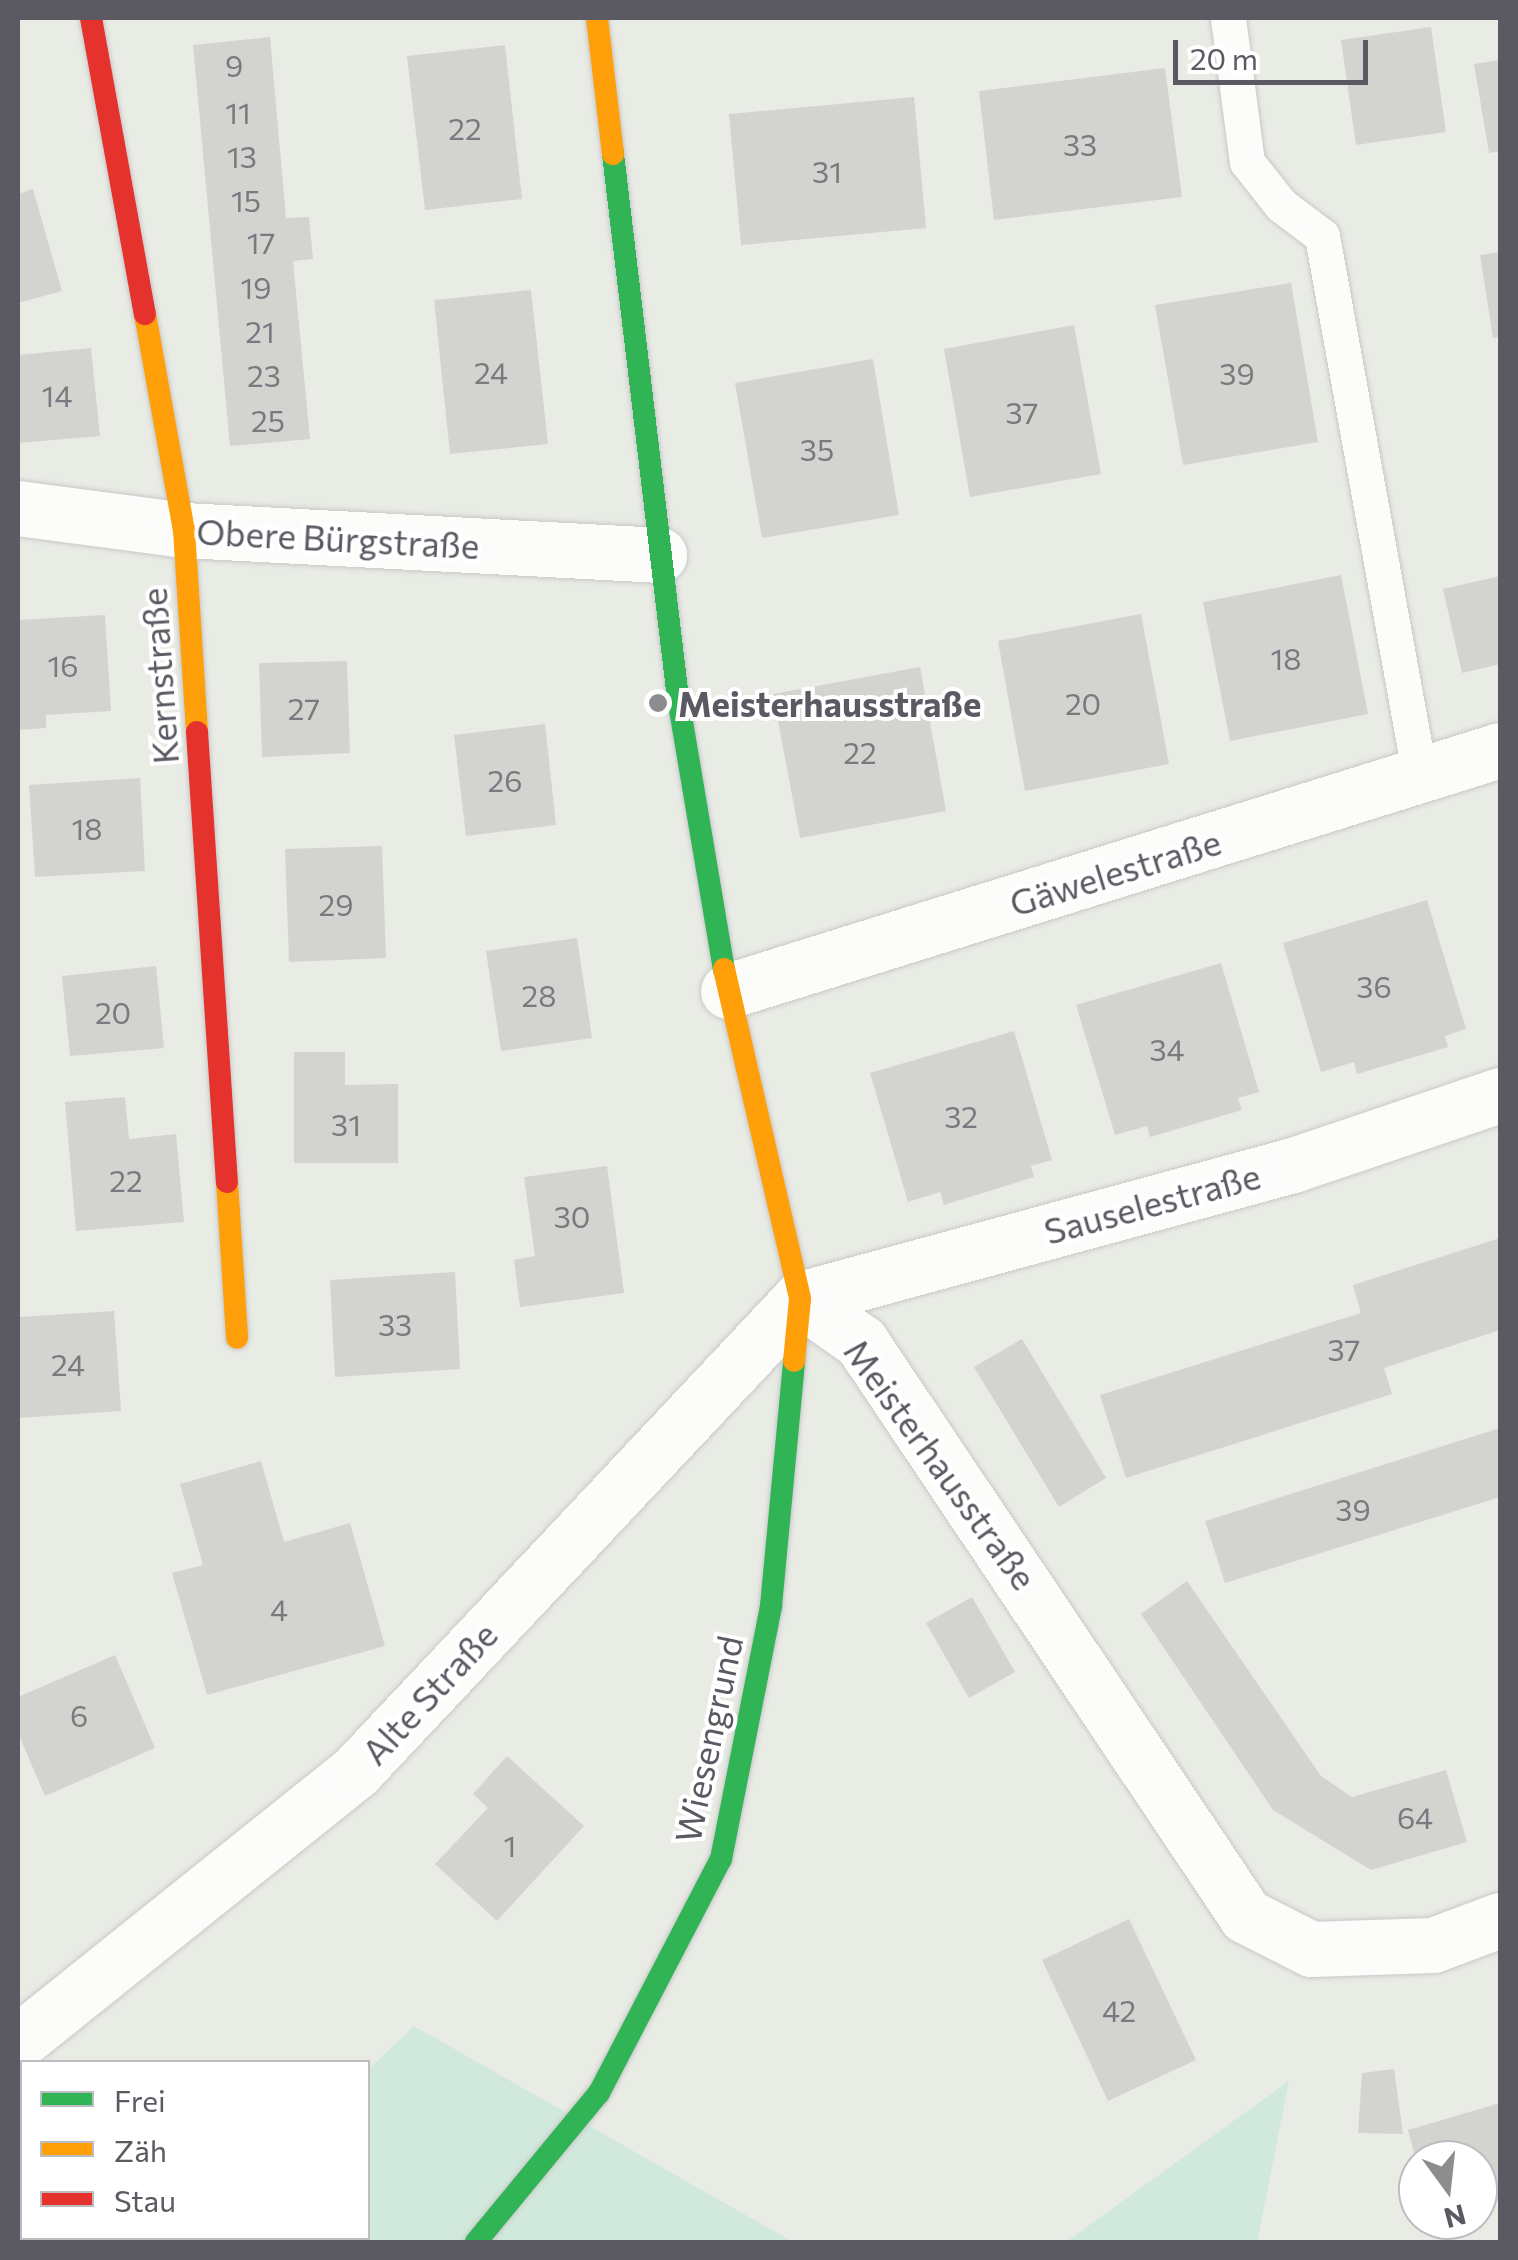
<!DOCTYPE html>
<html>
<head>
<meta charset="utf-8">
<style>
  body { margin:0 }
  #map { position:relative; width:1518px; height:2260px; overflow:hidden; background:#e9ebe5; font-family:Commissioner,sans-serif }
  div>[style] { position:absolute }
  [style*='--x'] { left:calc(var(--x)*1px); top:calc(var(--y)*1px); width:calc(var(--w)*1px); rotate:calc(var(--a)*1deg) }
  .green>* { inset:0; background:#d1e9dc }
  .building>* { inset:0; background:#d3d4d0 }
  .roads { filter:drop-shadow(0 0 2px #c8c9c8) drop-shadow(0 0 2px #c8c9c8) }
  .lane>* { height:35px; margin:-17.5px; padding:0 17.5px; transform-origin:17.5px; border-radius:17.5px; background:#fcfcfb }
  .street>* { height:55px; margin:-27.5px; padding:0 27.5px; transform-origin:27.5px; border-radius:27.5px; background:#fcfcfb }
  .fast>* { height:22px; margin:-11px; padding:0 11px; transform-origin:11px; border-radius:11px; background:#30b455 }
  .slow>* { height:22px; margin:-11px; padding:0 11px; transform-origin:11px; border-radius:11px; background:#ff9f0a }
  .jam>* { height:22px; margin:-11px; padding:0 11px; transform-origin:11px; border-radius:11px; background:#e5322d }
  .dots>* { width:28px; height:28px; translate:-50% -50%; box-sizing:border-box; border:5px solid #fff; border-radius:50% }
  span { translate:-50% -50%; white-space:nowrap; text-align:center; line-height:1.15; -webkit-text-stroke:8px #fff; paint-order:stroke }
  .number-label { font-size:30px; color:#7a797f }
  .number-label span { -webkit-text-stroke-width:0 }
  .street-label { font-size:35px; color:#5b5a63 }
  .poi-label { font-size:35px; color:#5b5a63; font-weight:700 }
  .left { translate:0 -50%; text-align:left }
  .frame { position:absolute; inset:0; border:20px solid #5b5a63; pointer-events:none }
  .legend { position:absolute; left:20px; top:2060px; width:350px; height:180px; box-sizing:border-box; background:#fff; border:2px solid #bdbdc1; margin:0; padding:12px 18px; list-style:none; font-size:30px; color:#5b5a63 }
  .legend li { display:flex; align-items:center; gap:20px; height:50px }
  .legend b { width:50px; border:2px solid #bdbdc1 }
  .north { position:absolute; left:1398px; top:2140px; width:100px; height:100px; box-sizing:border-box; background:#fff; border:2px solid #bdbdc1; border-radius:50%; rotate:165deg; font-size:28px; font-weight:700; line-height:40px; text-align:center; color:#5b5a63 }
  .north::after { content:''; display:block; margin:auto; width:35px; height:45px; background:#8d8d90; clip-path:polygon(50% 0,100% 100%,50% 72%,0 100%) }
  .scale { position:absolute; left:1173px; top:40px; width:195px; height:45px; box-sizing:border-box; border:5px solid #5b5a63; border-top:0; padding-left:12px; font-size:30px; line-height:35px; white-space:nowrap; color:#5b5a63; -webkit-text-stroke:8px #fff; paint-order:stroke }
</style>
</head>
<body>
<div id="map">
  <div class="green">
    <i style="clip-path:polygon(414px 2026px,793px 2242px,185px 2242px,368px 2238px,368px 2070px)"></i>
    <i style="clip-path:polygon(1289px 2081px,1257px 2242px,1066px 2242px)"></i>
  </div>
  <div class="building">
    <i style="clip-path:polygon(1431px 27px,1446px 132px,1356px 145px,1341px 40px)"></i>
    <i style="clip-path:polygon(270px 37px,286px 218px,309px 217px,313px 259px,293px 261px,310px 439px,230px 446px,193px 45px)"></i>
    <i style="clip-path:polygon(505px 45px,522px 199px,425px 210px,407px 56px)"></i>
    <i style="clip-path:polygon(1500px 60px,1500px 151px,1489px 153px,1474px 64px)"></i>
    <i style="clip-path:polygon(1165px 68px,1182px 197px,994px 220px,979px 91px)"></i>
    <i style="clip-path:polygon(914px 97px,926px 228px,741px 245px,729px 114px)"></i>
    <i style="clip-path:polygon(33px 189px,62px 291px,18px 303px,18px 194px)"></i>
    <i style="clip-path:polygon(1500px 252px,1500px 337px,1493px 338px,1480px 255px)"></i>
    <i style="clip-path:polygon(1291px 283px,1318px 442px,1183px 465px,1155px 305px)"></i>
    <i style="clip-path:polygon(531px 290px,548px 444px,450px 454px,434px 300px)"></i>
    <i style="clip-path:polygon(1074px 325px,1101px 474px,970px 497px,944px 349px)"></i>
    <i style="clip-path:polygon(91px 348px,100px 436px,18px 443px,18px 355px)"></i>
    <i style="clip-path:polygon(873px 359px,899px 515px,762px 538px,735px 383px)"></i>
    <i style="clip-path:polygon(1341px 575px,1368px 714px,1230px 741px,1203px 602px)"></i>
    <i style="clip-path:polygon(1500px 576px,1500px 664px,1462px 673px,1443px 589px)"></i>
    <i style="clip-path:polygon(1141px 614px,1169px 764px,1025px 791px,998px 641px)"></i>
    <i style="clip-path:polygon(105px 615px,111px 711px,46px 715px,46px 728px,18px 730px,18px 620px)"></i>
    <i style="clip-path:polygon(347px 661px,350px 753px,262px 757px,259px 663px)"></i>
    <i style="clip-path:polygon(920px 667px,946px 811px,800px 838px,773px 694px)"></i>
    <i style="clip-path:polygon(545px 724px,556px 825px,466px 836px,454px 735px)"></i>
    <i style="clip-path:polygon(140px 778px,145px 871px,35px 877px,29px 785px)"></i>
    <i style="clip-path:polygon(382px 846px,386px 958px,289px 962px,285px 849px)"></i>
    <i style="clip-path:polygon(1427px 900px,1466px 1029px,1445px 1036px,1448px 1047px,1357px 1074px,1354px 1062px,1321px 1072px,1283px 943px)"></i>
    <i style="clip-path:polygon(577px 938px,592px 1038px,501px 1051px,486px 951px)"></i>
    <i style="clip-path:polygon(1221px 963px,1259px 1092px,1238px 1098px,1242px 1110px,1150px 1137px,1147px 1126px,1115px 1135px,1076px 1005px)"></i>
    <i style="clip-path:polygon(156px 966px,164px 1048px,70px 1056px,62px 976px)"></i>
    <i style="clip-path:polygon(1014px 1031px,1052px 1160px,1031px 1166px,1034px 1177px,944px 1205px,940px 1192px,908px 1202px,870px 1073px)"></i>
    <i style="clip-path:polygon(294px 1052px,345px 1052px,345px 1085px,398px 1084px,398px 1163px,294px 1163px)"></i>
    <i style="clip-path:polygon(125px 1097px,129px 1139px,176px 1134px,184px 1222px,76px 1231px,65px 1102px)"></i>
    <i style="clip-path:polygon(607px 1166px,624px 1293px,520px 1307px,514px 1260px,535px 1256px,524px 1177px)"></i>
    <i style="clip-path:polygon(1500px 1238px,1500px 1330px,1384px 1368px,1392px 1394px,1126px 1478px,1100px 1395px,1361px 1313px,1353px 1285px)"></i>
    <i style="clip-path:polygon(455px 1272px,460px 1369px,335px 1377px,330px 1280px)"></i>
    <i style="clip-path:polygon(114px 1311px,121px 1411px,18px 1418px,18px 1317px)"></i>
    <i style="clip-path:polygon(1022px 1339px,1106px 1478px,1059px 1507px,974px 1367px)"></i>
    <i style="clip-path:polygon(1500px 1428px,1500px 1497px,1225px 1583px,1205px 1521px)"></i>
    <i style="clip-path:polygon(261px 1461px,284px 1542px,350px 1523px,385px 1646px,207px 1695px,172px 1573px,203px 1565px,180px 1484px)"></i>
    <i style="clip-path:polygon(1187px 1581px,1321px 1776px,1352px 1797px,1446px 1770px,1467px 1842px,1371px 1870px,1273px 1810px,1141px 1614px)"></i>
    <i style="clip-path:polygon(972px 1597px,1015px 1672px,969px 1698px,926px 1623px)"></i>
    <i style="clip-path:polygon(115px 1655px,155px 1748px,45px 1796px,18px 1733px,18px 1697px)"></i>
    <i style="clip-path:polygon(507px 1756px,584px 1826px,497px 1921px,435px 1864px,488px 1808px,473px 1794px)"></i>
    <i style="clip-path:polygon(1129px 1919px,1196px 2060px,1108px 2101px,1042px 1960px)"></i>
    <i style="clip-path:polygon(1394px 2069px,1403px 2134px,1358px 2133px,1362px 2073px)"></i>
    <i style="clip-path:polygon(1500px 2103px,1500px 2200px,1478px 2207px,1478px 2160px,1416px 2160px,1408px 2130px)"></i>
    <i style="clip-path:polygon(31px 2238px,143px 2238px,137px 2242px)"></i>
  </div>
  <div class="roads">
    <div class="lane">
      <i style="--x:1228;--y:18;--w:145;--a:82.5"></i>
      <i style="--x:1247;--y:162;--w:55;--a:51.7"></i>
      <i style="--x:1281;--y:205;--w:51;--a:37.1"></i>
      <i style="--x:1322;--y:236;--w:550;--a:79.73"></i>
    </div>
    <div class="street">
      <i style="--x:18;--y:508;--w:167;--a:7.5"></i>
      <i style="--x:184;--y:530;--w:476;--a:3"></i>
      <i style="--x:728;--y:991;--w:809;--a:-17.34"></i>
      <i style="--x:800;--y:1299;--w:75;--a:35.2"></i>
      <i style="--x:861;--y:1342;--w:691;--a:56.15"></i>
      <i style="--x:1246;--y:1916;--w:73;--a:26.9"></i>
      <i style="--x:1311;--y:1949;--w:122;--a:-1.9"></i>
      <i style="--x:1433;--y:1945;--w:72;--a:-20.5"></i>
      <i style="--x:800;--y:1299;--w:511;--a:-15.21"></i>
      <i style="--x:1293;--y:1165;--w:219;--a:-18.7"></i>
      <i style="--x:18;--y:2042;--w:435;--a:-38.7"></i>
      <i style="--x:357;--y:1770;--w:647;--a:-46.75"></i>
    </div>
    <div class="fast">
      <i style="--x:613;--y:154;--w:548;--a:83.19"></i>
      <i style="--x:678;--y:698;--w:275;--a:80.4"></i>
      <i style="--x:476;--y:2242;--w:193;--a:-50.5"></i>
      <i style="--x:599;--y:2093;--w:264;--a:-62.5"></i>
      <i style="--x:721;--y:1859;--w:258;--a:-78.8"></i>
      <i style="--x:771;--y:1606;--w:246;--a:-84.6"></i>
    </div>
    <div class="slow">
      <i style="--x:597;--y:18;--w:137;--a:83.3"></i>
      <i style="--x:145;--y:314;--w:219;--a:79.8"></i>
      <i style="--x:184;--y:530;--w:202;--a:86.3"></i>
      <i style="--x:724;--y:969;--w:339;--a:77"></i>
      <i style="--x:800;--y:1299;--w:62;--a:95.5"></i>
      <i style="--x:227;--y:1182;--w:156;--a:86.3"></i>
    </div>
    <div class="jam">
      <i style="--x:91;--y:18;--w:301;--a:79.7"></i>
      <i style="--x:197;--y:732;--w:451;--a:86.2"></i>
    </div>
  </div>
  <div class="dots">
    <i style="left:658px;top:703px;background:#8d8d90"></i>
  </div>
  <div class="number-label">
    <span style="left:234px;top:65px">9</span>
    <span style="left:238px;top:112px">11</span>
    <span style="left:465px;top:128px">22</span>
    <span style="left:1080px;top:144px">33</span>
    <span style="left:242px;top:156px">13</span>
    <span style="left:827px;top:171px">31</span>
    <span style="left:246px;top:200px">15</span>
    <span style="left:261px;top:242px">17</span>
    <span style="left:256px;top:287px">19</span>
    <span style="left:260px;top:331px">21</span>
    <span style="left:491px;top:372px">24</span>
    <span style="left:1237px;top:373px">39</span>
    <span style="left:264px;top:375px">23</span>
    <span style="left:57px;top:395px">14</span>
    <span style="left:1022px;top:412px">37</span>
    <span style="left:268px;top:420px">25</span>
    <span style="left:817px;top:449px">35</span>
    <span style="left:1286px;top:658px">18</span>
    <span style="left:63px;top:665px">16</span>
    <span style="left:1083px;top:703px">20</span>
    <span style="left:304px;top:708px">27</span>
    <span style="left:860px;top:752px">22</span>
    <span style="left:505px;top:780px">26</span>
    <span style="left:87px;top:828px">18</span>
    <span style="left:336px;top:904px">29</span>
    <span style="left:1374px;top:986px">36</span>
    <span style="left:539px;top:995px">28</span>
    <span style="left:113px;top:1012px">20</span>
    <span style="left:1167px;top:1049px">34</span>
    <span style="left:961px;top:1116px">32</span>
    <span style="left:346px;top:1124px">31</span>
    <span style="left:126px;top:1180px">22</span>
    <span style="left:572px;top:1216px">30</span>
    <span style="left:395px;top:1324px">33</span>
    <span style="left:1344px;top:1349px">37</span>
    <span style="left:68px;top:1364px">24</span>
    <span style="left:1353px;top:1509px">39</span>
    <span style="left:279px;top:1609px">4</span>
    <span style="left:79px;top:1715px">6</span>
    <span style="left:1415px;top:1817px">64</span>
    <span style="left:510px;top:1845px">1</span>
    <span style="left:1119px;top:2010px">42</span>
  </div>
  <div class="street-label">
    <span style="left:338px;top:538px;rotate:3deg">Obere Bürgstraße</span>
    <span style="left:159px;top:676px;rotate:-94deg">Kernstraße</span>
    <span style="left:1115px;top:872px;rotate:-17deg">Gäwelestraße</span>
    <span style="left:1152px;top:1203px;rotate:-15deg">Sauselestraße</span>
    <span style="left:941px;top:1464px;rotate:54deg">Meisterhausstraße</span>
    <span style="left:429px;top:1693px;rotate:-47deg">Alte Straße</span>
    <span style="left:708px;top:1739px;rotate:-78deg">Wiesengrund</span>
  </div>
  <div class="poi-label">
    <span class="left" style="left:678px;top:703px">Meisterhausstraße</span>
  </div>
  <div class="frame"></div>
  <ul class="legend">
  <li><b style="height:12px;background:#30b455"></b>Frei</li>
  <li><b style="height:12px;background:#ff9f0a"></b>Zäh</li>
  <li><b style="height:12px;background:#e5322d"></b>Stau</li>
  </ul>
  <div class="north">N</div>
  <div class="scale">20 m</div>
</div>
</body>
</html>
